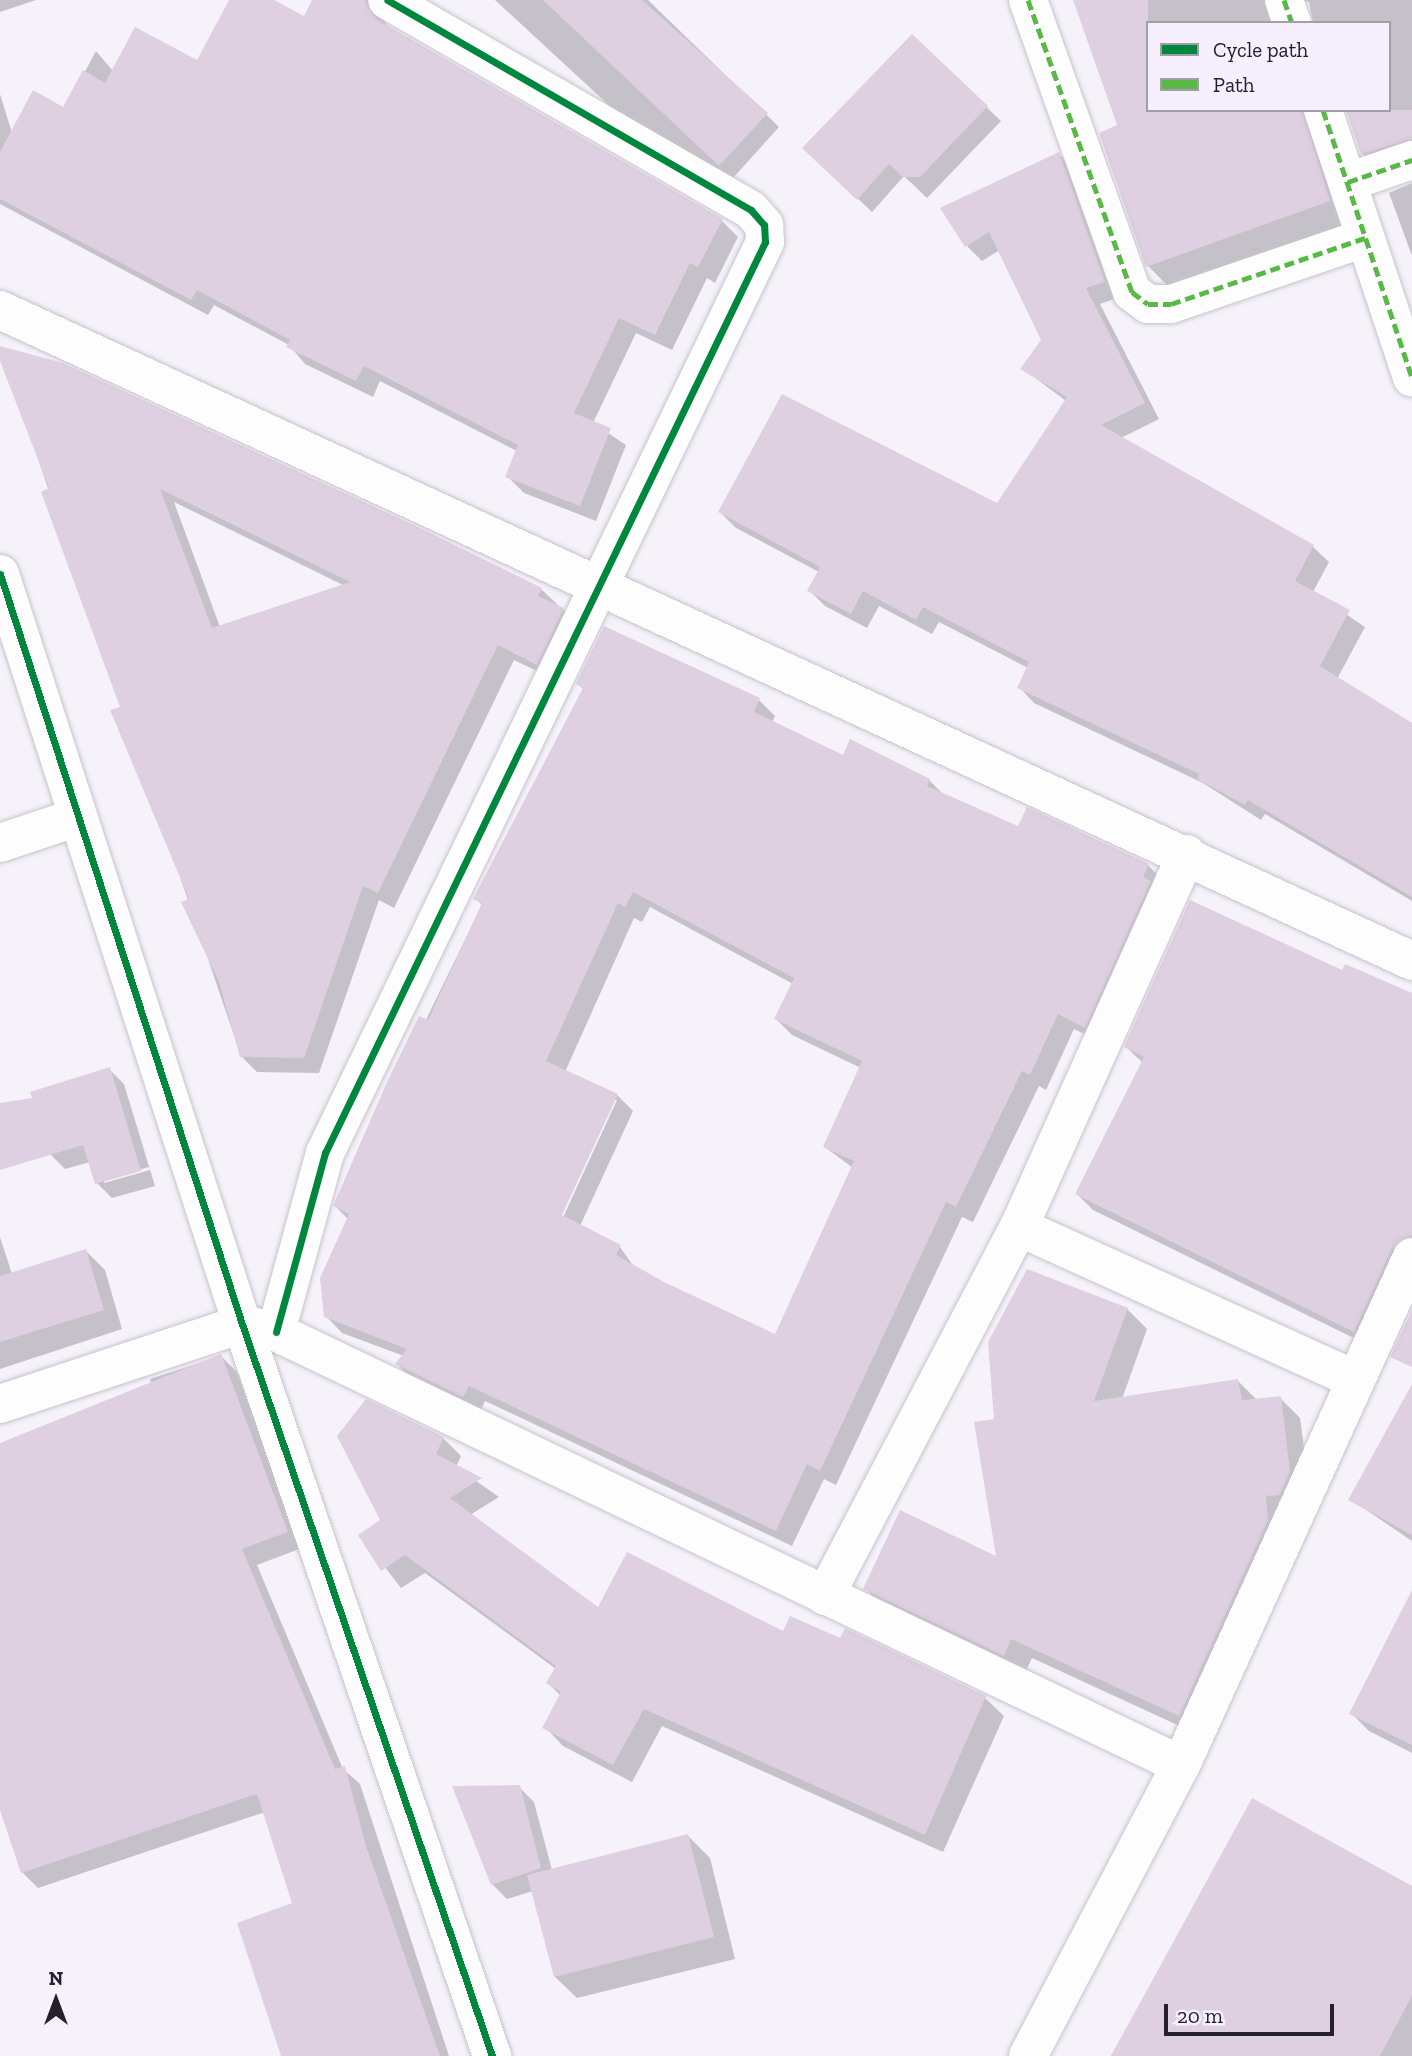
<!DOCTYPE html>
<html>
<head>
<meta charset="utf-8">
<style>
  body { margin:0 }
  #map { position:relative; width:1412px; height:2056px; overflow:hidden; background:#f6f2fa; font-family:"Zilla Slab",serif }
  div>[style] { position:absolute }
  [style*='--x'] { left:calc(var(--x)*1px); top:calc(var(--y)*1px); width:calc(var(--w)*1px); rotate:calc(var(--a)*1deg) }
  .shadow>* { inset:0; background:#0003 }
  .building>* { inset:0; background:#decfe1 }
  .roads { filter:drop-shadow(0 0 2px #c7c3cc) drop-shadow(0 0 2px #c7c3cc) }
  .minor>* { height:38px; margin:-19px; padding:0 19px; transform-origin:19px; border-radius:19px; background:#fefdfe }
  .quiet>* { height:5px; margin-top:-2.5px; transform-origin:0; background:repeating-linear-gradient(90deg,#58b947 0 10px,transparent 0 15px) }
  .cycleway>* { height:7px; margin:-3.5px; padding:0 3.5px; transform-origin:3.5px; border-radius:3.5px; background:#00873e }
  span { translate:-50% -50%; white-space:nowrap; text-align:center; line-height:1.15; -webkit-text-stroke:6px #f5effe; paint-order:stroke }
  .legend { position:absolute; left:1146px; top:21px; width:245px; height:91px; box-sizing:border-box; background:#f5effe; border:2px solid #a29da9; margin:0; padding:9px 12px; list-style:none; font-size:21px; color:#25212a }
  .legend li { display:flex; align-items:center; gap:14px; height:35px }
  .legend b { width:35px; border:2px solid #a29da9 }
  .north { position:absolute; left:21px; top:1965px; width:70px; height:70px; -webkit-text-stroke:5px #f5effe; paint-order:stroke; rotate:0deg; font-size:19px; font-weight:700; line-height:28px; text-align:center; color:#25212a }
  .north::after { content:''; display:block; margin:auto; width:24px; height:32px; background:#25212a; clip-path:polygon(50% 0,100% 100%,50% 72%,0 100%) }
  .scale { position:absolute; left:1164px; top:2004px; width:170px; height:32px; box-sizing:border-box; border:4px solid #25212a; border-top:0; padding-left:9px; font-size:21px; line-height:24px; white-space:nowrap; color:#25212a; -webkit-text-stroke:5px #f5effe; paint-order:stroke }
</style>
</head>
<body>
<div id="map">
  <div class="shadow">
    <i style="clip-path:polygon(0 0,36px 0,0 12px)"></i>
    <i style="clip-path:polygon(231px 0,271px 0,305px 19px,314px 0,370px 0,389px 28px,722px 221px,738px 237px,715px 283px,707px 278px,672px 350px,636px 333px,593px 423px,626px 445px,596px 521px,524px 493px,507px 476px,517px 451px,380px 381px,373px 397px,305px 364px,289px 345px,214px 305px,208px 315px,0 204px,0 94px,12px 133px,64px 110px,96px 51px,113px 71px,198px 62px)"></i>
    <i style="clip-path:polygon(495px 0,648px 0,779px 127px,733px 178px,614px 110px)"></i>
    <i style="clip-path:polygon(evenodd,1075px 0,1412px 0,1412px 167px,1384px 175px,1362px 153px,1347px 112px,1339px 110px,1351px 223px,1170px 288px,1148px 266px,1119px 125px,1075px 0,1300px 0,1309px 2px,1313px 23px,1389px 23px,1389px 110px,1148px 110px,1148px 23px,1286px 23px,1300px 0)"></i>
    <i style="clip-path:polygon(912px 36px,1001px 121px,927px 198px,904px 176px,872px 212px,818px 161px)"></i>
    <i style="clip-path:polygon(1059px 154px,1074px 170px,1120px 297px,1100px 304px,1159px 419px,1121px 438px,1313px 547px,1329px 562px,1313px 592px,1365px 627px,1337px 679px,1412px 726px,1412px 901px,1265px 814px,1261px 820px,1203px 783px,1034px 703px,1019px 687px,1028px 668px,939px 622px,932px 634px,879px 606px,867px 628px,825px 606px,809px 590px,819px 572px,736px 528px,720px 512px,997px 505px,1066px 401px,1022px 368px,1043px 340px,1000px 250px,982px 261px,967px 246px)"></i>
    <i style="clip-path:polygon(1412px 183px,1412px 256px,1389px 193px)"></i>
    <i style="clip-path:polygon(evenodd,0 347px,541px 589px,579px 625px,553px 679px,514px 660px,394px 908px,379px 900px,319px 1073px,257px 1072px,241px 1056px,0 347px,174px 502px,345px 586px,220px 627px,174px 502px)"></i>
    <i style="clip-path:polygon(evenodd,605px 629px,759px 700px,775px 716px,772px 722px,843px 757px,929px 780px,944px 795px,1018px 828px,1148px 865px,1164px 882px,1101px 1042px,1074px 1029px,1046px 1090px,1039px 1086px,973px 1222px,962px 1217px,836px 1485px,824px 1479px,792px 1546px,485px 1401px,480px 1412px,413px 1380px,397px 1364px,404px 1356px,342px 1333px,326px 1316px,348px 1219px,335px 1206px,482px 905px,475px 898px,584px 690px,578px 684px,605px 629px,650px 907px,793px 984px,776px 1019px,792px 1035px,861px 1068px,825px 1147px,853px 1168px,775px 1336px,663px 1283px,634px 1267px,620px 1247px,580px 1226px,633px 1111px,617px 1095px,565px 1072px,634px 918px,642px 922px,650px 907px,605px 629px,613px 1100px,617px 1100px,560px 1224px,557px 1222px,613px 1100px)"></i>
    <i style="clip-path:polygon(1343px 973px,1412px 993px,1412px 1261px,1370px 1346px,1093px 1210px,1077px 1194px,1143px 1063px,1126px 1047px)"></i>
    <i style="clip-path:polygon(evenodd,109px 1069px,124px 1084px,155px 1186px,112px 1198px,97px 1183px,90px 1162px,65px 1169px,50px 1154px,109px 1069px,149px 1167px,150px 1170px,104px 1183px,104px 1180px,149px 1167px)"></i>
    <i style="clip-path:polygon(0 1237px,12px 1274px,86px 1251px,105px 1270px,122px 1329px,0 1369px)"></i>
    <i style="clip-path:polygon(1127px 1309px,1147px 1329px,1122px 1399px,1238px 1381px,1257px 1400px,1280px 1398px,1300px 1418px,1310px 1492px,1199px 1735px,1032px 1658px,1024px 1675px,885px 1608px,865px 1588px,998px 1559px,996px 1421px)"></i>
    <i style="clip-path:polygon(221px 1356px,237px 1372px,302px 1548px,257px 1565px,343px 1769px,360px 1784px,449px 2056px,284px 2056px,294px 1904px,265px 1812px,38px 1888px,22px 1872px,0 1801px,0 1445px,152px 1387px,150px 1379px)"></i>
    <i style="clip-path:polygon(1412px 1388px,1412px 1541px,1350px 1499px)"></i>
    <i style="clip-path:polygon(443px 1438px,461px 1456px,456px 1467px,499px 1497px,470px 1515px,599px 1609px,841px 1640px,985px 1698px,1004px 1716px,943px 1852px,662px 1726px,632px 1782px,563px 1746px,545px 1727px,561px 1696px,548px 1683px,556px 1669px,425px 1573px,401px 1588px,360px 1535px,383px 1520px)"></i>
    <i style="clip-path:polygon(1412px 1594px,1412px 1753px,1369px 1731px,1351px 1713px)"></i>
    <i style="clip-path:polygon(519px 1787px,534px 1802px,552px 1870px,688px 1836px,710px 1858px,735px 1959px,577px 1998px,555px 1977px,533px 1891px,507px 1899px,492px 1884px)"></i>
    <i style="clip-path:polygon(1253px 1801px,1412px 1887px,1412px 2056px,1111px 2056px)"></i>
  </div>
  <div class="building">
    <i style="clip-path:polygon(229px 0,274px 0,304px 16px,312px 0,365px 0,376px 19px,723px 219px,698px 267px,690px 263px,655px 335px,619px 318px,574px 413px,611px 428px,580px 506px,505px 477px,518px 445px,364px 366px,356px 381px,286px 347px,290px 340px,197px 290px,191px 300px,0 199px,0 152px,33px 90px,63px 107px,83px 70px,105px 83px,135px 27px,197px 60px)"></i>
    <i style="clip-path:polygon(543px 0,642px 0,768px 113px,719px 166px)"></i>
    <i style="clip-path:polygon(1073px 0,1148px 0,1148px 110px,1302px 110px,1330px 201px,1146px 267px,1099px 133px,1117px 125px)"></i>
    <i style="clip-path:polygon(912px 34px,988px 106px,920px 177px,903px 177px,889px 164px,857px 200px,802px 148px)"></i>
    <i style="clip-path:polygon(1346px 110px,1412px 110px,1412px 139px,1361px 154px)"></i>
    <i style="clip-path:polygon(1059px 152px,1105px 282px,1086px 288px,1145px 403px,1101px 425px,1314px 545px,1295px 581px,1350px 610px,1320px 666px,1412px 723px,1412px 897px,1248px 800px,1245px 805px,1197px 779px,1199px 774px,1017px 688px,1029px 662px,923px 607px,916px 620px,863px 591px,851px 614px,807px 591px,820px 567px,718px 512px,782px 394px,997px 503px,1067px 397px,1020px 369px,1041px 340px,989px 232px,965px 247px,940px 208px)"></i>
    <i style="clip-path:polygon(evenodd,0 346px,63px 363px,418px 527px,542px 588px,538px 596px,564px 608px,537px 665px,498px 645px,378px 893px,363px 886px,304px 1058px,240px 1057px,219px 982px,181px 902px,189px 899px,110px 710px,120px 707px,41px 492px,49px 488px,0 361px,0 346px,160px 489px,350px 582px,212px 628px,160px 489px)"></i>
    <i style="clip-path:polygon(evenodd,604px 626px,760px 698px,754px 712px,843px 755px,850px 739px,930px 779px,927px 786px,1018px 826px,1027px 807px,1149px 864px,1143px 877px,1151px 881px,1085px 1028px,1058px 1014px,1030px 1075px,1022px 1071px,956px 1207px,946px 1202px,820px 1471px,807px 1464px,776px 1531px,469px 1386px,463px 1397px,395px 1364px,407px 1349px,324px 1317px,320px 1278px,349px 1214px,333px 1206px,388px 1080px,419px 1016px,428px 1020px,482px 903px,473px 899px,583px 688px,576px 684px,604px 626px,633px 892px,794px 978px,774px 1019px,862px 1061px,823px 1147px,854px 1161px,775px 1334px,664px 1282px,616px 1255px,621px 1245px,562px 1215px,618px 1094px,546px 1061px,618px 903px,625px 907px,633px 892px)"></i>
    <i style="clip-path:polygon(1190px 900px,1342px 970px,1345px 964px,1412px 993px,1412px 1235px,1392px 1248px,1354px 1332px,1075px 1194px,1144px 1057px,1124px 1047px)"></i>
    <i style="clip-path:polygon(110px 1067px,141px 1171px,95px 1184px,83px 1145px,0 1170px,0 1103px,32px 1098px,30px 1092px)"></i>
    <i style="clip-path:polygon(86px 1249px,104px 1310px,0 1342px,0 1276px)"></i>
    <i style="clip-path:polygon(1027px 1269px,1128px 1308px,1094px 1401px,1238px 1379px,1242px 1400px,1281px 1396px,1290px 1471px,1280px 1495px,1266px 1496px,1268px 1520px,1179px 1716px,1011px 1639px,1004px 1656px,863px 1589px,900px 1510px,996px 1556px,974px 1422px,994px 1419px,988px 1342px)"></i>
    <i style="clip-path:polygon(1412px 1310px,1412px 1367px,1390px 1357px)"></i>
    <i style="clip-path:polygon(221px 1354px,288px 1532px,242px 1549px,335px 1769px,345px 1766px,366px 1846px,440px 2056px,281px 2056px,237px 1923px,292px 1903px,257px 1794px,21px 1873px,0 1810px,0 1443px)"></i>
    <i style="clip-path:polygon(1412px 1384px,1412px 1535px,1348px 1500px)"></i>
    <i style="clip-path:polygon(366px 1399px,444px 1437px,436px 1454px,482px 1478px,450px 1498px,598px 1607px,627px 1552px,783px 1631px,790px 1616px,840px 1638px,845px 1628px,986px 1696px,925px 1835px,644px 1709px,613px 1765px,542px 1728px,561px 1692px,546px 1683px,556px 1666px,405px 1555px,381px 1571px,358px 1535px,380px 1520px,337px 1436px)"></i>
    <i style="clip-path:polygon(1412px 1590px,1412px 1745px,1349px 1714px)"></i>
    <i style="clip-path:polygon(520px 1785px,541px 1868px,491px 1885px,452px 1786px)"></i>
    <i style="clip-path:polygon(1252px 1798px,1412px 1886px,1412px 1996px,1380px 2056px,1111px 2056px)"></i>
    <i style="clip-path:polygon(688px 1834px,714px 1937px,554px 1977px,527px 1875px)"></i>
  </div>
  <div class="roads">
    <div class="minor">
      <i style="--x:1028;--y:0;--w:310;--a:70.4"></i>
      <i style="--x:1132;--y:292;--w:20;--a:37"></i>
      <i style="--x:1148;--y:304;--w:23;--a:0"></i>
      <i style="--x:1171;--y:304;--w:205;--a:-18.8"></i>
      <i style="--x:1284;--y:0;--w:24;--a:71"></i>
      <i style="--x:1323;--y:110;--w:282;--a:71.6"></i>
      <i style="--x:1348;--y:182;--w:68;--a:-19"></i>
      <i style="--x:0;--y:310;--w:1555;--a:24.75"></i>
      <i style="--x:0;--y:574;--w:788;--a:72.12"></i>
      <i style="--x:242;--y:1324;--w:774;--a:71.14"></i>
      <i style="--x:0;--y:843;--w:79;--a:-18.4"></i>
      <i style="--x:1019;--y:1227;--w:370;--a:24.4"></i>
      <i style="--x:276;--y:1332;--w:186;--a:-74.7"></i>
      <i style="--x:325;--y:1153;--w:1012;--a:-64.22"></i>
      <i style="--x:765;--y:242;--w:17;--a:-93"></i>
      <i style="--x:764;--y:225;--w:20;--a:-131"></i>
      <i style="--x:751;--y:210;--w:420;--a:-150"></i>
      <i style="--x:0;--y:1404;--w:255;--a:-18.3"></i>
      <i style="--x:242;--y:1324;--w:35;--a:13"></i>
      <i style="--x:276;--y:1332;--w:1003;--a:25.57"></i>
      <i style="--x:825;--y:1596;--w:417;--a:-62.3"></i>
      <i style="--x:1019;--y:1227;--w:409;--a:-65.8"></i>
      <i style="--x:1028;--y:2056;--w:329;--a:-62.3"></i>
      <i style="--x:1181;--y:1765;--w:558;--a:-65.55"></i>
    </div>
  </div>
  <div class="quiet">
    <i style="--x:1028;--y:0;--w:310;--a:70.4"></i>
    <i style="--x:1132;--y:292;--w:20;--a:37"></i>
    <i style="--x:1148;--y:304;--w:23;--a:0"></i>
    <i style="--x:1171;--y:304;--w:205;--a:-18.8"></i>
    <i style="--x:1284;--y:0;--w:24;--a:71"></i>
    <i style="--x:1323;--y:110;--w:282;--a:71.6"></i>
    <i style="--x:1348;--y:182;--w:68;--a:-19"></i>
  </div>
  <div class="cycleway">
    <i style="--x:0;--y:574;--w:788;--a:72.12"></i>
    <i style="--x:242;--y:1324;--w:774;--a:71.14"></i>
    <i style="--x:276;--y:1332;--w:186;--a:-74.7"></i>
    <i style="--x:325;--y:1153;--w:1012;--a:-64.22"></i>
    <i style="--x:765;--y:242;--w:17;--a:-93"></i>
    <i style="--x:764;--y:225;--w:20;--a:-131"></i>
    <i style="--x:751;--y:210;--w:420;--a:-150"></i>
  </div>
  <ul class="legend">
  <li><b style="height:9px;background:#00873e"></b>Cycle path</li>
  <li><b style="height:9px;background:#58b947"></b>Path</li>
  </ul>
  <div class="north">N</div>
  <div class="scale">20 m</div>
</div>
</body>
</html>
